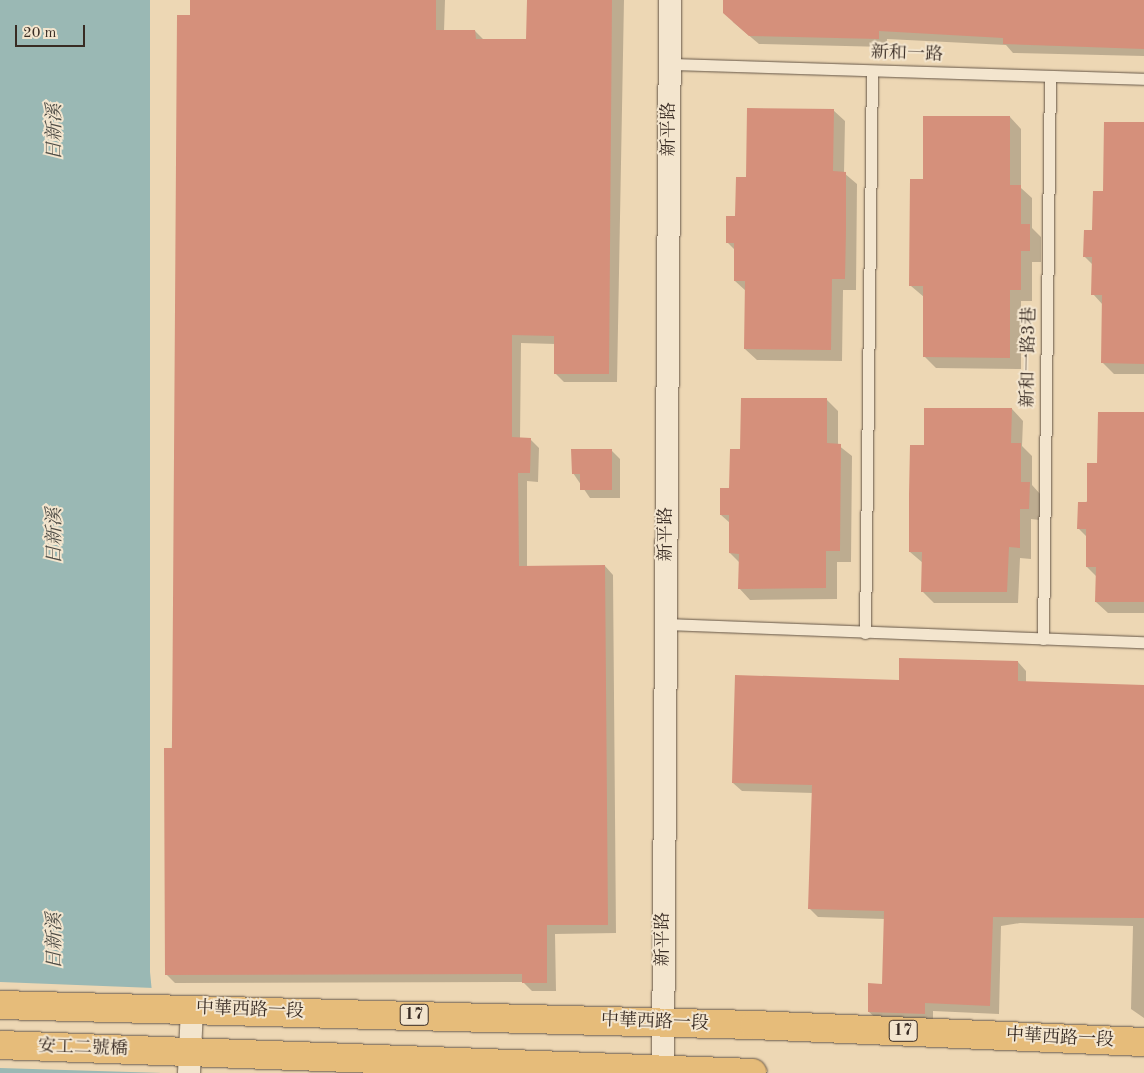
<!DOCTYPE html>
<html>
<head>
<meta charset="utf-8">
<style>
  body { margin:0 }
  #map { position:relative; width:1144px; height:1073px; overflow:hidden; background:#edd7b4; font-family:"Old Standard TT","Noto Serif TC",serif }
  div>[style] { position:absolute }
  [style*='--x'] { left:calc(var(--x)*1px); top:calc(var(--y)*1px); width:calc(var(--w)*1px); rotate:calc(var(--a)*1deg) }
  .water>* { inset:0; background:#9ab8b4 }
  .pier>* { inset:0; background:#edd7b4 }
  .shadow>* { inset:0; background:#0003 }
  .building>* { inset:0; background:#d5907b }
  .roads { filter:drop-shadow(0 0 1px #655647) drop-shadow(0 0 1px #655647) }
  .service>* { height:11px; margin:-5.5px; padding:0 5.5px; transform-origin:5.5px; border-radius:5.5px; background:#f3e5ce }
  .minor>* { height:22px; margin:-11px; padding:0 11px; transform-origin:11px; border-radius:11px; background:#f3e5ce }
  .primary>* { height:28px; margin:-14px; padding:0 14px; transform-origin:14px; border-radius:14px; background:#e6bc7a }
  span { translate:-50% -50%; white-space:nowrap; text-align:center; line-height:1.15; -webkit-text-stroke:4px #f3e5ce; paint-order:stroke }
  .shield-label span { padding:1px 4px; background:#f3e5ce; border:1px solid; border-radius:4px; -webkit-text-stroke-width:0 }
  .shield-label { font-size:16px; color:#382b23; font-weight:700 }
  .street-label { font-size:18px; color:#382b23 }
  .water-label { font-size:19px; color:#504e47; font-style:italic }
  .scale { position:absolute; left:15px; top:25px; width:70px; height:22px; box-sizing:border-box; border:2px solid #382b23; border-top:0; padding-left:6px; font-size:15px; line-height:18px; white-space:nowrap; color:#382b23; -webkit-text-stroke:4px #f3e5ce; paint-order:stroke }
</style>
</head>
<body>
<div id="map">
  <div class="water">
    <i style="clip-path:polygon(0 0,150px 0,150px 972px,160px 1073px,0 1073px)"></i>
  </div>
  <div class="pier">
    <i style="clip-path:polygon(0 982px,154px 988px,163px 1073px,0 1068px)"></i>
  </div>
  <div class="shadow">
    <i style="clip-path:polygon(191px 0,445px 0,444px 31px,475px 31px,484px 40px,527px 40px,528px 0,624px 0,617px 382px,564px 382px,555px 373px,555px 344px,521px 343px,520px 439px,530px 439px,539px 448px,538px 482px,527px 481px,527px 567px,605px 566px,613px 575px,616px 933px,555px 934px,556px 991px,532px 991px,523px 982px,175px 983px,166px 974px)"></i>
    <i style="clip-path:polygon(725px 0,1144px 0,1144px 56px,1013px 53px,1006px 45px,887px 39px,887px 47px,759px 44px,733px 22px)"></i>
    <i style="clip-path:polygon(833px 110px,845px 121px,844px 173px,857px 184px,856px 290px,843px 290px,842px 361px,757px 360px,745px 349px,746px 291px,735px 281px,736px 251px,727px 242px,747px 178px)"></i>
    <i style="clip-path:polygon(1010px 117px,1021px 129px,1021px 188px,1032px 198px,1032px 228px,1041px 237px,1041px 262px,1032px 262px,1032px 301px,1021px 301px,1021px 369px,936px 368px,925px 357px,924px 297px,911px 286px,925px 180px)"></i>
    <i style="clip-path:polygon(1144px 123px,1144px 374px,1114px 374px,1102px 362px,1103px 305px,1093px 294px,1093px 265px,1084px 256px,1104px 192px)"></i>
    <i style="clip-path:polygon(826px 399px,838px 411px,838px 445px,852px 456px,851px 562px,837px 562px,837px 599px,750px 600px,739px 588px,740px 563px,730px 553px,730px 523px,721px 515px,741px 451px)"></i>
    <i style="clip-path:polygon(1012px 409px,1023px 421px,1022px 446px,1032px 456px,1032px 485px,1041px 495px,1040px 520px,1031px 519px,1031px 559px,1020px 558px,1018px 603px,934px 603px,923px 592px,923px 563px,910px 552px,925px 446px)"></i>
    <i style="clip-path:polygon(1144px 413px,1144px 613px,1108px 613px,1096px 602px,1097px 577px,1087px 567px,1087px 537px,1078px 528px,1099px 464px)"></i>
    <i style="clip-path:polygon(612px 451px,620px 459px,620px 498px,590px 498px,573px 473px)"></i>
    <i style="clip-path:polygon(1018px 662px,1026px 671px,1026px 683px,1144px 686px,1144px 1018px,1131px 1009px,1133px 926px,1020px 923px,1001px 926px,999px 1014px,933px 1011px,933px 1022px,878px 1020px,869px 1012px,883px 985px,885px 919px,818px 917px,809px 908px,813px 793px,742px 791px,733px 783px,900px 681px)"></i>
  </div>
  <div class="building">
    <i style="clip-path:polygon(190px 0,436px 0,436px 30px,475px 30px,476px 39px,526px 39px,527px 0,612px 0,609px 374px,554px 374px,554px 336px,512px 335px,512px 437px,531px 438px,530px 473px,518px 473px,519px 566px,605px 565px,608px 925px,547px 925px,547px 983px,522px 983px,522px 974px,165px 975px,164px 748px,172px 748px,177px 15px,190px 15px)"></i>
    <i style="clip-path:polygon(723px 0,1144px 0,1144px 49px,1003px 44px,1003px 38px,879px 31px,879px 39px,749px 36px,723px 13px)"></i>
    <i style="clip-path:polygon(747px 108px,834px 109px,833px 171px,846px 172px,846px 230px,845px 279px,832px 279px,831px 350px,744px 349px,745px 281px,734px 281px,734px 243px,726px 243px,726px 216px,735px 216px,736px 177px,746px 177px)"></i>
    <i style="clip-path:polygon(923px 116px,1010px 116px,1010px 185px,1021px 185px,1021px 224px,1030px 224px,1030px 251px,1021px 251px,1021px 290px,1010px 290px,1010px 358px,923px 357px,923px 286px,909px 286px,910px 179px,923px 179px)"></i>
    <i style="clip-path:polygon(1104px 122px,1144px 122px,1144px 364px,1101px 363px,1102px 295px,1091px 295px,1092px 257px,1083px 257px,1084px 230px,1092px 230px,1093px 191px,1103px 191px)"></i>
    <i style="clip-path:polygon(741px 398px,827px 398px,827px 443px,841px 444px,840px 551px,826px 551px,826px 588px,738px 589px,739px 554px,729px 553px,729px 515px,720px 515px,720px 488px,729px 488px,730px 449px,740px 449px)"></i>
    <i style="clip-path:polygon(924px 408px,1012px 408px,1011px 443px,1021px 443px,1021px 482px,1030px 482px,1029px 509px,1020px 509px,1020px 548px,1009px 547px,1007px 592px,921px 592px,922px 552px,909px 552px,909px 494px,910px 445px,924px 445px)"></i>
    <i style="clip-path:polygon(1098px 412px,1144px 412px,1144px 602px,1095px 602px,1096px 567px,1086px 567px,1086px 529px,1077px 529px,1078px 502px,1087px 502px,1087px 463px,1097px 463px)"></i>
    <i style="clip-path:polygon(571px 449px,612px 449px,612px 490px,580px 490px,580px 474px,572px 474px)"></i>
    <i style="clip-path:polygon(899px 658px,1018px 661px,1018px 681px,1144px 685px,1144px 918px,993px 917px,990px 1006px,925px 1003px,925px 1014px,868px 1012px,868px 983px,882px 984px,884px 911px,808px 909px,812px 785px,732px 783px,735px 675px,899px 680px)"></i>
  </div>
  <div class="roads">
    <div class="service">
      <i style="--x:670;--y:64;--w:474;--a:1.8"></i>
      <i style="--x:665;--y:624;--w:479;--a:2.2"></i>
      <i style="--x:865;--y:633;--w:562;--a:-89.29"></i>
      <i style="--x:1043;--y:639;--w:563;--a:-89.29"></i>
    </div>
    <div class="minor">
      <i style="--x:663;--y:1068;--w:1068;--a:-89.62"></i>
      <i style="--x:189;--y:1073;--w:64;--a:-87.3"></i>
    </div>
    <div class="primary">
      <i style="--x:0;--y:1005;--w:754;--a:1.52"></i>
      <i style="--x:754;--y:1025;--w:390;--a:2.5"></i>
      <i style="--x:0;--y:1045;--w:753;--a:2.13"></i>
    </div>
  </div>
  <div class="shield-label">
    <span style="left:414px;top:1015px">17</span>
    <span style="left:903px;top:1031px">17</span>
  </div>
  <div class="street-label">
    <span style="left:907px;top:54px;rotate:2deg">新和一路</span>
    <span style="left:669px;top:129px;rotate:-90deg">新平路</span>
    <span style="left:1029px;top:357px;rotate:-89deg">新和一路3巷</span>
    <span style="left:666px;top:534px;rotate:-90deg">新平路</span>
    <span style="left:663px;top:939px;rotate:-90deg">新平路</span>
    <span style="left:250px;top:1010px;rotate:2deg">中華西路一段</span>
    <span style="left:655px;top:1022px;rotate:2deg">中華西路一段</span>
    <span style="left:1060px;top:1038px;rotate:3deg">中華西路一段</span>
    <span style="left:83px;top:1048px;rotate:2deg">安工二號橋</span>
  </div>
  <div class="water-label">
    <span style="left:56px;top:132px;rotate:-90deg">日新溪</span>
    <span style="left:56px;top:536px;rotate:-90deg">日新溪</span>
    <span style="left:56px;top:941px;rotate:-90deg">日新溪</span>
  </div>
  <div class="scale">20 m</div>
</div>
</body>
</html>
